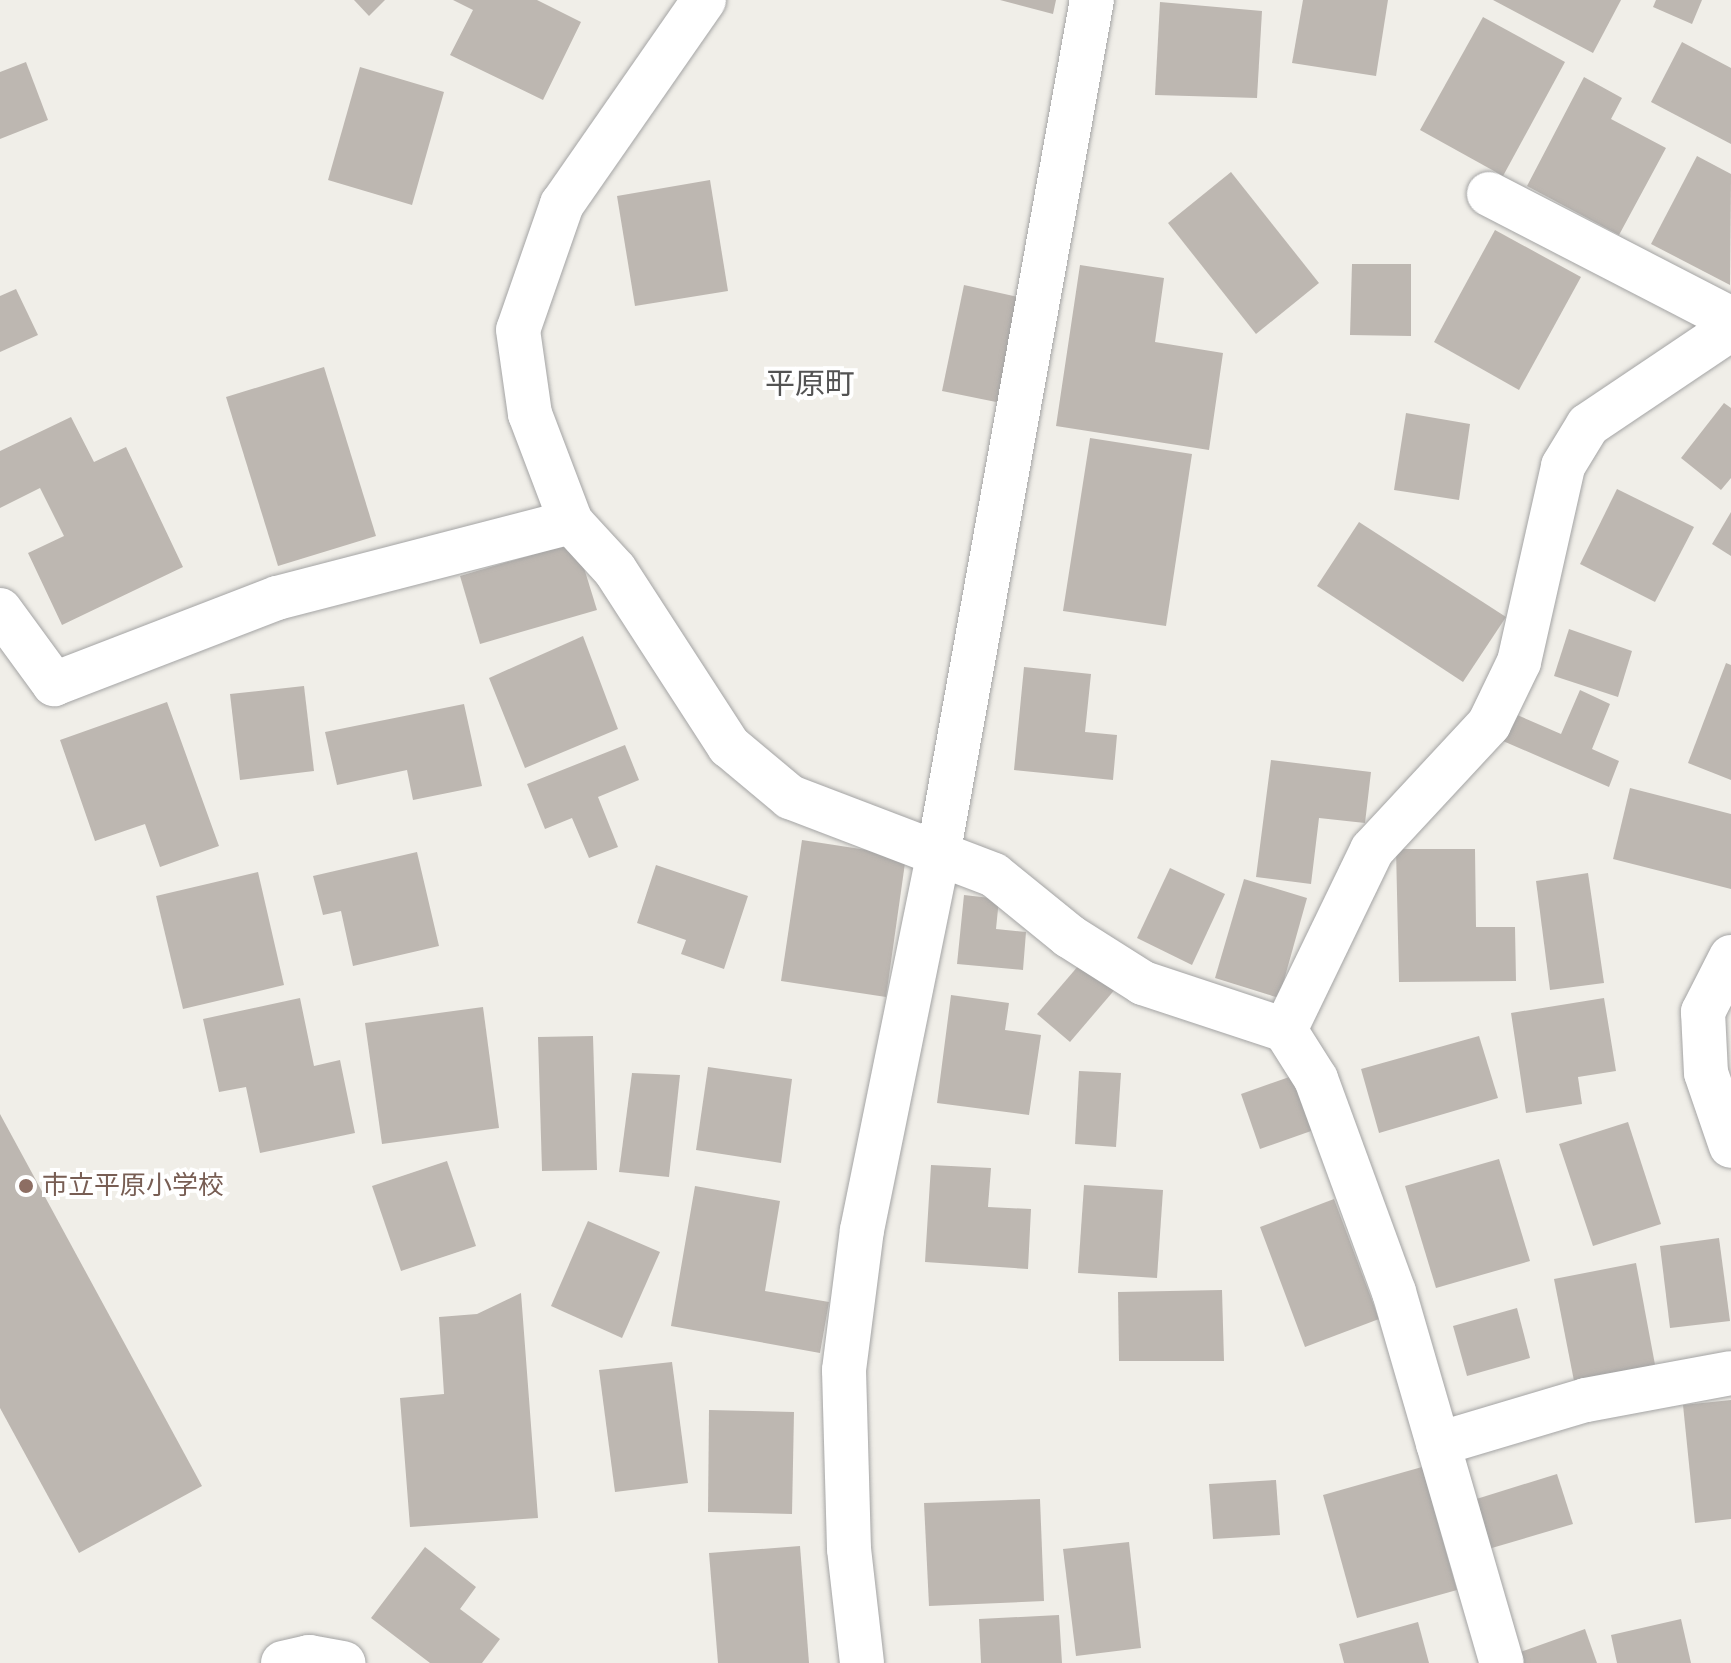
<!DOCTYPE html>
<html>
<head>
<meta charset="utf-8">
<style>
  body { margin:0 }
  #map { position:relative; width:1731px; height:1663px; overflow:hidden; background:#f0eee8; font-family:Cabin,"Noto Sans JP",sans-serif }
  div>[style] { position:absolute }
  [style*='--x'] { left:calc(var(--x)*1px); top:calc(var(--y)*1px); width:calc(var(--w)*1px); rotate:calc(var(--a)*1deg) }
  .building>* { inset:0; background:#bdb7b1 }
  .roads { filter:drop-shadow(0 0 2px #a4a4a4) drop-shadow(0 0 2px #a4a4a4) }
  .minor>* { height:44px; margin:-22px; padding:0 22px; transform-origin:22px; border-radius:22px; background:#fff }
  .dots>* { width:22px; height:22px; translate:-50% -50%; box-sizing:border-box; border:4px solid #fff; border-radius:50% }
  span { translate:-50% -50%; white-space:nowrap; text-align:center; line-height:1.15; -webkit-text-stroke:8px #fff; paint-order:stroke }
  .education-label { font-size:26px; color:#785e54 }
  .left { translate:0 -50%; text-align:left }
  .quarter-label { font-size:30px; color:#535353 }
</style>
</head>
<body>
<div id="map">
  <div class="building">
    <i style="clip-path:polygon(354px 0,385px 0,369px 16px)"></i>
    <i style="clip-path:polygon(453px 0,537px 0,581px 22px,543px 100px,450px 55px,473px 10px)"></i>
    <i style="clip-path:polygon(1000px 0,1056px 0,1053px 14px)"></i>
    <i style="clip-path:polygon(1303px 0,1388px 0,1376px 76px,1292px 63px)"></i>
    <i style="clip-path:polygon(1493px 0,1621px 0,1593px 53px)"></i>
    <i style="clip-path:polygon(1656px 0,1702px 0,1692px 24px,1653px 7px)"></i>
    <i style="clip-path:polygon(1160px 2px,1262px 11px,1257px 98px,1155px 95px)"></i>
    <i style="clip-path:polygon(1483px 17px,1565px 62px,1503px 176px,1420px 130px)"></i>
    <i style="clip-path:polygon(1682px 42px,1731px 68px,1731px 144px,1651px 102px)"></i>
    <i style="clip-path:polygon(26px 62px,48px 120px,0 139px,0 72px)"></i>
    <i style="clip-path:polygon(360px 67px,444px 92px,412px 205px,328px 180px)"></i>
    <i style="clip-path:polygon(1584px 77px,1622px 98px,1611px 119px,1666px 148px,1619px 235px,1527px 186px)"></i>
    <i style="clip-path:polygon(1697px 156px,1731px 174px,1730px 285px,1651px 244px)"></i>
    <i style="clip-path:polygon(1231px 172px,1319px 283px,1256px 334px,1168px 223px)"></i>
    <i style="clip-path:polygon(710px 180px,728px 291px,635px 306px,617px 196px)"></i>
    <i style="clip-path:polygon(1495px 230px,1581px 277px,1519px 390px,1434px 342px)"></i>
    <i style="clip-path:polygon(1352px 264px,1411px 264px,1411px 336px,1350px 335px)"></i>
    <i style="clip-path:polygon(1080px 265px,1164px 278px,1155px 342px,1223px 353px,1209px 450px,1056px 426px)"></i>
    <i style="clip-path:polygon(964px 285px,1023px 298px,1001px 403px,942px 391px)"></i>
    <i style="clip-path:polygon(16px 289px,38px 335px,0 352px,0 296px)"></i>
    <i style="clip-path:polygon(324px 367px,376px 536px,278px 566px,226px 397px)"></i>
    <i style="clip-path:polygon(1724px 403px,1731px 408px,1731px 478px,1721px 490px,1681px 458px)"></i>
    <i style="clip-path:polygon(1406px 413px,1470px 424px,1459px 500px,1394px 490px)"></i>
    <i style="clip-path:polygon(71px 417px,94px 462px,126px 447px,183px 567px,62px 625px,28px 553px,64px 536px,40px 488px,0 508px,0 451px)"></i>
    <i style="clip-path:polygon(1090px 438px,1192px 454px,1166px 626px,1063px 611px)"></i>
    <i style="clip-path:polygon(1617px 489px,1694px 527px,1655px 602px,1580px 564px)"></i>
    <i style="clip-path:polygon(1731px 512px,1731px 556px,1712px 544px)"></i>
    <i style="clip-path:polygon(1359px 522px,1506px 617px,1463px 682px,1317px 586px)"></i>
    <i style="clip-path:polygon(576px 542px,597px 610px,480px 644px,460px 576px)"></i>
    <i style="clip-path:polygon(1569px 629px,1632px 651px,1618px 697px,1554px 676px)"></i>
    <i style="clip-path:polygon(583px 636px,618px 729px,525px 768px,489px 678px)"></i>
    <i style="clip-path:polygon(1726px 663px,1731px 665px,1731px 780px,1688px 763px)"></i>
    <i style="clip-path:polygon(1024px 667px,1091px 674px,1085px 732px,1117px 735px,1113px 780px,1014px 770px)"></i>
    <i style="clip-path:polygon(304px 686px,314px 771px,240px 780px,230px 694px)"></i>
    <i style="clip-path:polygon(1580px 690px,1610px 704px,1592px 749px,1619px 761px,1609px 787px,1503px 741px,1515px 714px,1561px 734px)"></i>
    <i style="clip-path:polygon(167px 702px,219px 846px,160px 867px,145px 824px,95px 841px,60px 740px)"></i>
    <i style="clip-path:polygon(464px 704px,482px 786px,413px 800px,407px 770px,337px 785px,325px 732px)"></i>
    <i style="clip-path:polygon(625px 745px,639px 780px,598px 797px,618px 847px,589px 858px,572px 818px,545px 829px,527px 784px)"></i>
    <i style="clip-path:polygon(1271px 760px,1371px 772px,1365px 823px,1319px 818px,1311px 884px,1256px 877px)"></i>
    <i style="clip-path:polygon(1630px 788px,1731px 814px,1731px 889px,1613px 859px)"></i>
    <i style="clip-path:polygon(802px 840px,906px 856px,886px 997px,781px 981px)"></i>
    <i style="clip-path:polygon(1396px 849px,1475px 849px,1476px 927px,1515px 927px,1516px 981px,1399px 982px)"></i>
    <i style="clip-path:polygon(417px 852px,439px 946px,353px 966px,341px 911px,323px 915px,313px 876px)"></i>
    <i style="clip-path:polygon(656px 865px,748px 896px,724px 969px,681px 954px,686px 940px,637px 923px)"></i>
    <i style="clip-path:polygon(1170px 868px,1225px 894px,1192px 965px,1137px 938px)"></i>
    <i style="clip-path:polygon(258px 872px,284px 985px,183px 1009px,156px 896px)"></i>
    <i style="clip-path:polygon(1588px 873px,1604px 983px,1550px 990px,1536px 881px)"></i>
    <i style="clip-path:polygon(1244px 879px,1307px 898px,1279px 998px,1215px 978px)"></i>
    <i style="clip-path:polygon(964px 895px,999px 899px,996px 929px,1026px 932px,1023px 970px,957px 964px)"></i>
    <i style="clip-path:polygon(1085px 958px,1117px 987px,1070px 1042px,1037px 1014px)"></i>
    <i style="clip-path:polygon(951px 995px,1009px 1003px,1005px 1030px,1041px 1035px,1029px 1115px,937px 1103px)"></i>
    <i style="clip-path:polygon(300px 998px,314px 1066px,340px 1060px,355px 1133px,260px 1153px,246px 1087px,219px 1092px,203px 1019px)"></i>
    <i style="clip-path:polygon(1604px 998px,1616px 1071px,1578px 1077px,1582px 1104px,1526px 1113px,1511px 1013px)"></i>
    <i style="clip-path:polygon(483px 1007px,499px 1128px,382px 1144px,365px 1023px)"></i>
    <i style="clip-path:polygon(593px 1036px,597px 1170px,542px 1171px,538px 1037px)"></i>
    <i style="clip-path:polygon(1479px 1036px,1498px 1098px,1379px 1133px,1361px 1069px)"></i>
    <i style="clip-path:polygon(708px 1067px,792px 1079px,781px 1163px,696px 1150px)"></i>
    <i style="clip-path:polygon(1079px 1071px,1121px 1073px,1116px 1147px,1075px 1144px)"></i>
    <i style="clip-path:polygon(632px 1073px,680px 1075px,669px 1177px,619px 1172px)"></i>
    <i style="clip-path:polygon(1295px 1075px,1314px 1130px,1260px 1149px,1241px 1094px)"></i>
    <i style="clip-path:polygon(0 1114px,202px 1486px,79px 1553px,0 1408px)"></i>
    <i style="clip-path:polygon(1628px 1122px,1661px 1224px,1593px 1246px,1559px 1144px)"></i>
    <i style="clip-path:polygon(1499px 1159px,1530px 1261px,1436px 1288px,1405px 1186px)"></i>
    <i style="clip-path:polygon(447px 1161px,476px 1246px,401px 1271px,372px 1186px)"></i>
    <i style="clip-path:polygon(931px 1165px,991px 1168px,988px 1207px,1031px 1209px,1028px 1269px,925px 1262px)"></i>
    <i style="clip-path:polygon(1084px 1185px,1163px 1190px,1157px 1278px,1078px 1273px)"></i>
    <i style="clip-path:polygon(695px 1186px,780px 1201px,765px 1291px,829px 1302px,820px 1353px,671px 1326px)"></i>
    <i style="clip-path:polygon(1334px 1199px,1379px 1319px,1305px 1347px,1260px 1227px)"></i>
    <i style="clip-path:polygon(588px 1221px,660px 1252px,622px 1338px,551px 1306px)"></i>
    <i style="clip-path:polygon(1719px 1238px,1730px 1321px,1670px 1328px,1660px 1246px)"></i>
    <i style="clip-path:polygon(1636px 1263px,1656px 1370px,1575px 1386px,1554px 1279px)"></i>
    <i style="clip-path:polygon(1222px 1290px,1224px 1361px,1119px 1361px,1118px 1292px)"></i>
    <i style="clip-path:polygon(521px 1293px,538px 1518px,410px 1527px,400px 1398px,444px 1394px,439px 1317px,477px 1314px)"></i>
    <i style="clip-path:polygon(1517px 1308px,1530px 1358px,1467px 1376px,1453px 1326px)"></i>
    <i style="clip-path:polygon(672px 1362px,688px 1483px,615px 1492px,599px 1370px)"></i>
    <i style="clip-path:polygon(1731px 1400px,1731px 1519px,1695px 1523px,1683px 1405px)"></i>
    <i style="clip-path:polygon(709px 1410px,794px 1412px,792px 1514px,708px 1512px)"></i>
    <i style="clip-path:polygon(1422px 1467px,1457px 1590px,1357px 1618px,1323px 1495px)"></i>
    <i style="clip-path:polygon(1557px 1474px,1573px 1524px,1485px 1550px,1470px 1501px)"></i>
    <i style="clip-path:polygon(1276px 1480px,1280px 1535px,1213px 1539px,1209px 1484px)"></i>
    <i style="clip-path:polygon(1040px 1499px,1044px 1601px,929px 1606px,924px 1503px)"></i>
    <i style="clip-path:polygon(1129px 1542px,1141px 1648px,1076px 1656px,1063px 1549px)"></i>
    <i style="clip-path:polygon(800px 1546px,809px 1663px,718px 1663px,709px 1553px)"></i>
    <i style="clip-path:polygon(425px 1547px,476px 1587px,460px 1609px,500px 1639px,482px 1663px,430px 1663px,371px 1618px)"></i>
    <i style="clip-path:polygon(1059px 1615px,1062px 1663px,981px 1663px,979px 1619px)"></i>
    <i style="clip-path:polygon(1681px 1619px,1691px 1663px,1617px 1663px,1611px 1635px)"></i>
    <i style="clip-path:polygon(1418px 1622px,1429px 1663px,1344px 1663px,1339px 1644px)"></i>
    <i style="clip-path:polygon(1585px 1629px,1597px 1663px,1506px 1663px,1504px 1658px)"></i>
  </div>
  <div class="roads">
    <div class="minor">
      <i style="--x:704;--y:0;--w:249;--a:124.8"></i>
      <i style="--x:562;--y:204;--w:133;--a:109.2"></i>
      <i style="--x:518;--y:330;--w:85;--a:81.9"></i>
      <i style="--x:530;--y:414;--w:116;--a:69.2"></i>
      <i style="--x:571;--y:522;--w:65;--a:47.5"></i>
      <i style="--x:615;--y:570;--w:210;--a:57.1"></i>
      <i style="--x:729;--y:746;--w:80;--a:39.9"></i>
      <i style="--x:790;--y:797;--w:218;--a:20.9"></i>
      <i style="--x:994;--y:875;--w:97;--a:39.1"></i>
      <i style="--x:1069;--y:936;--w:88;--a:32.4"></i>
      <i style="--x:1143;--y:983;--w:150;--a:18.3"></i>
      <i style="--x:1285;--y:1030;--w:58;--a:57.7"></i>
      <i style="--x:1316;--y:1079;--w:227;--a:69.9"></i>
      <i style="--x:1394;--y:1292;--w:386;--a:73.8"></i>
      <i style="--x:1489;--y:194;--w:272;--a:27.3"></i>
      <i style="--x:0;--y:610;--w:92;--a:53.9"></i>
      <i style="--x:54;--y:684;--w:239;--a:-21.1"></i>
      <i style="--x:277;--y:598;--w:304;--a:-14.5"></i>
      <i style="--x:1731;--y:957;--w:62;--a:117"></i>
      <i style="--x:1703;--y:1012;--w:61;--a:87.2"></i>
      <i style="--x:1706;--y:1073;--w:77;--a:71.1"></i>
      <i style="--x:1285;--y:1030;--w:200;--a:-64.2"></i>
      <i style="--x:1372;--y:850;--w:172;--a:-47.1"></i>
      <i style="--x:1489;--y:724;--w:69;--a:-64.2"></i>
      <i style="--x:1519;--y:662;--w:201;--a:-77.3"></i>
      <i style="--x:1563;--y:466;--w:48;--a:-58.6"></i>
      <i style="--x:1588;--y:425;--w:172;--a:-33.9"></i>
      <i style="--x:1438;--y:1444;--w:154;--a:-16.6"></i>
      <i style="--x:1586;--y:1400;--w:147;--a:-10.5"></i>
      <i style="--x:283;--y:1663;--w:27;--a:-13"></i>
      <i style="--x:309;--y:1657;--w:35;--a:10"></i>
      <i style="--x:862;--y:1663;--w:115;--a:-96.5"></i>
      <i style="--x:849;--y:1549;--w:179;--a:-91.6"></i>
      <i style="--x:844;--y:1370;--w:141;--a:-82.7"></i>
      <i style="--x:862;--y:1230;--w:388;--a:-78.5"></i>
      <i style="--x:939;--y:850;--w:864;--a:-79.8"></i>
    </div>
  </div>
  <div class="dots">
    <i style="left:26px;top:1186px;background:#8d6e63"></i>
  </div>
  <div class="education-label">
    <span class="left" style="left:42px;top:1186px">市立平原小学校</span>
  </div>
  <div class="quarter-label">
    <span style="left:810px;top:384px">平原町</span>
  </div>
</div>
</body>
</html>
